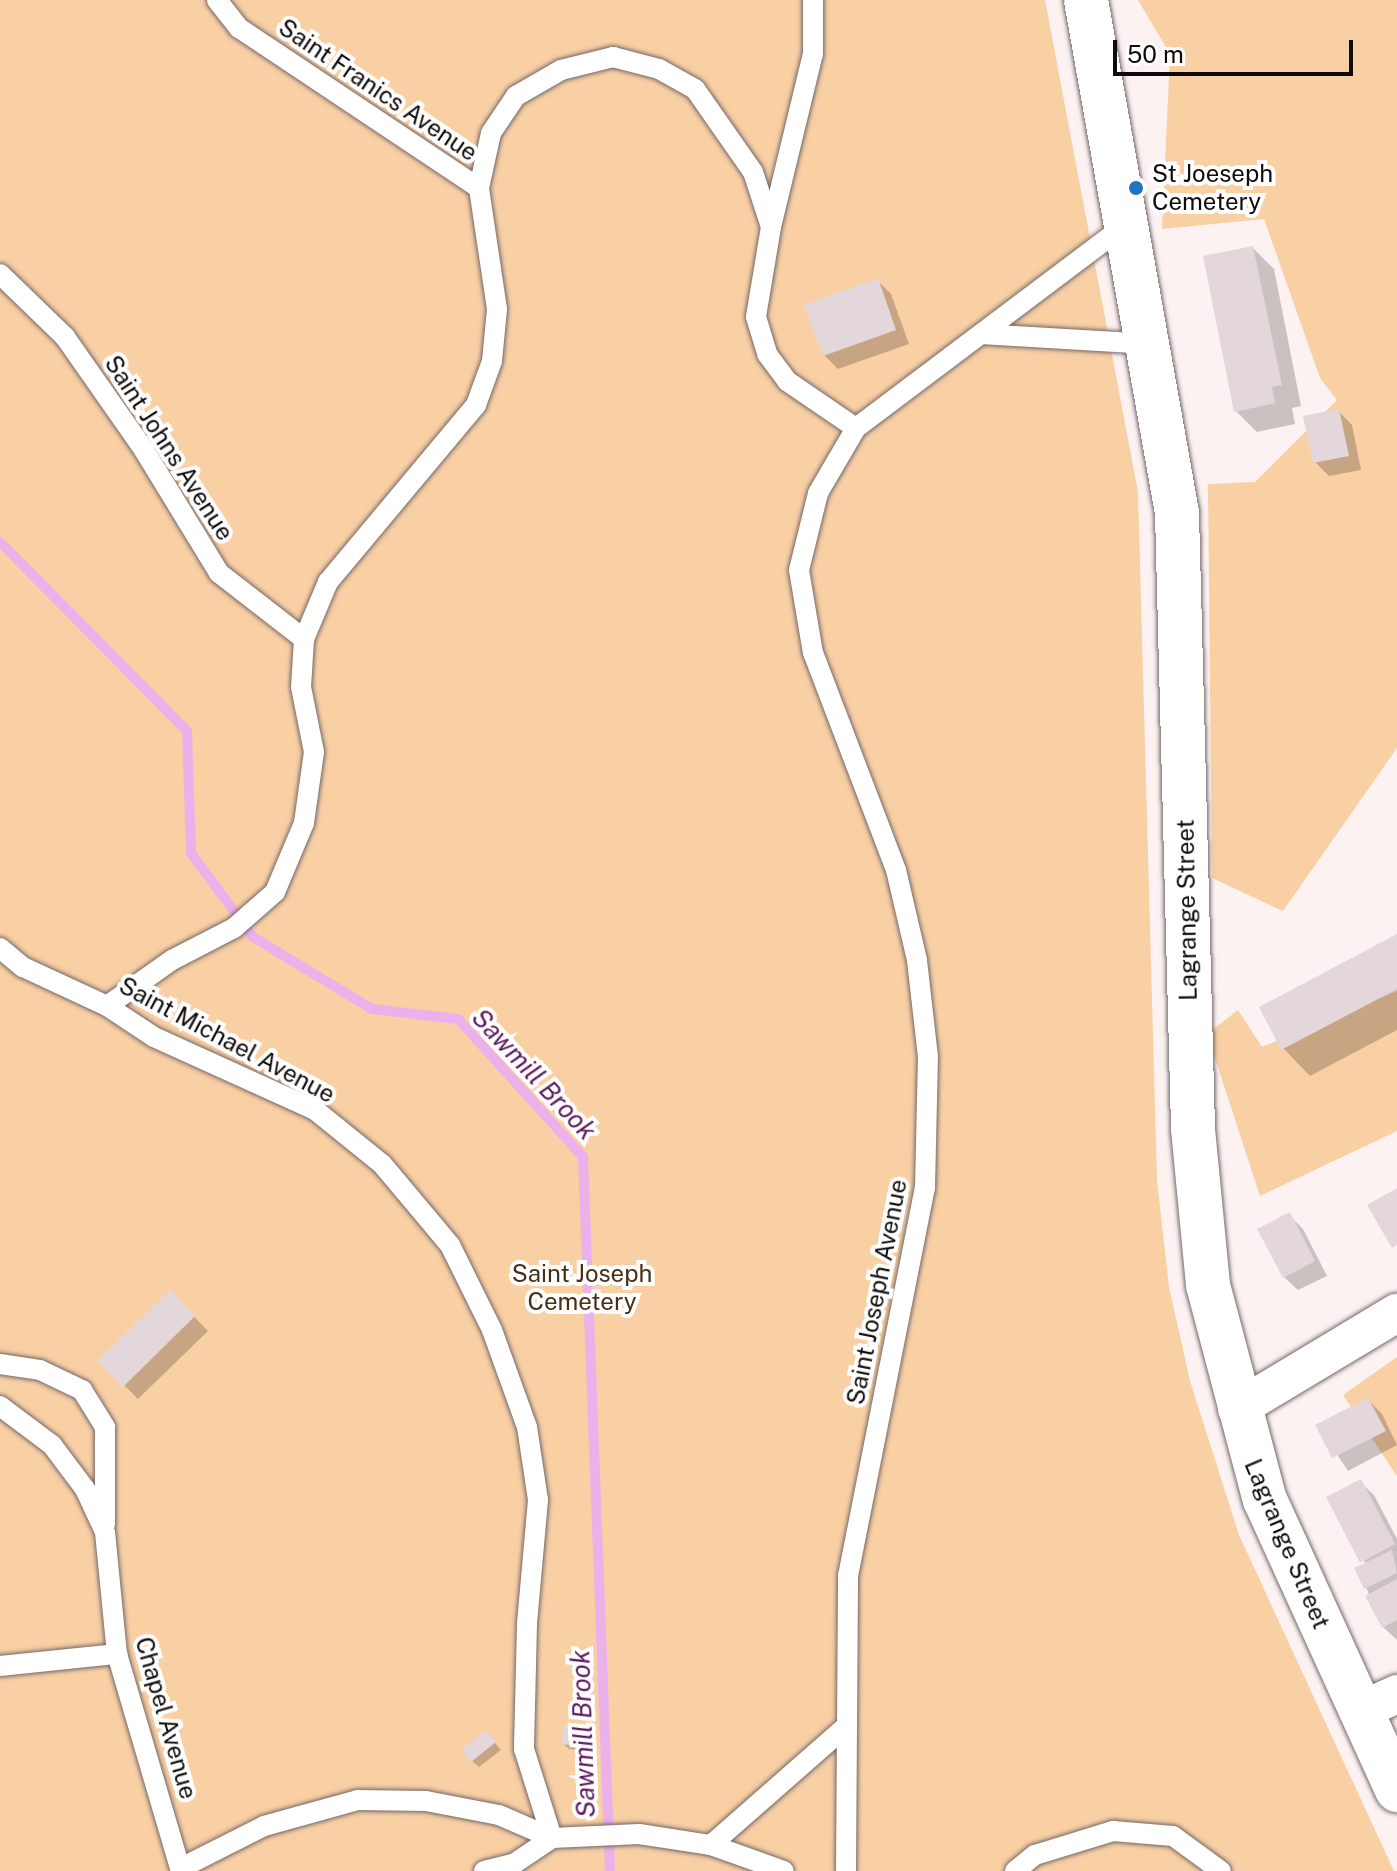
<!DOCTYPE html>
<html>
<head>
<meta charset="utf-8">
<style>
  body { margin:0 }
  #map { position:relative; width:1397px; height:1871px; overflow:hidden; background:#fdf2f2; font-family:"Public Sans",sans-serif }
  div>[style] { position:absolute }
  [style*='--x'] { left:calc(var(--x)*1px); top:calc(var(--y)*1px); width:calc(var(--w)*1px); rotate:calc(var(--a)*1deg) }
  .green>* { inset:0; background:#f9cfa4 }
  .shadow>* { inset:0; background:#0003 }
  .stream>* { height:10px; margin:-5px; padding:0 5px; transform-origin:5px; border-radius:5px; background:#ebb1eb }
  .building>* { inset:0; background:#e4d7dc }
  .roads { filter:drop-shadow(0 0 2px #746868) drop-shadow(0 0 2px #746868) }
  .lane>* { height:20px; margin:-10px; padding:0 10px; transform-origin:10px; border-radius:10px; background:#fff }
  .street>* { height:38px; margin:-19px; padding:0 19px; transform-origin:19px; border-radius:19px; background:#fff }
  .secondary>* { height:44px; margin:-22px; padding:0 22px; transform-origin:22px; border-radius:22px; background:#fff }
  .dots>* { width:22px; height:22px; translate:-50% -50%; box-sizing:border-box; border:4px solid #fff; border-radius:50% }
  span { translate:-50% -50%; white-space:nowrap; text-align:center; line-height:1.15; -webkit-text-stroke:8px #fff; paint-order:stroke }
  .street-label { font-size:24px; color:#0f0b0b }
  .poi-label { font-size:24px; color:#0f0b0b }
  .left { translate:0 -50%; text-align:left }
  .park-label { font-size:24px; color:#472f15 }
  .water-label { font-size:26px; color:#5e1b61; font-style:italic }
  .scale { position:absolute; left:1113px; top:40px; width:240px; height:36px; box-sizing:border-box; border:4px solid #0f0b0b; border-top:0; padding-left:10px; font-size:24px; line-height:28px; white-space:nowrap; color:#0f0b0b; -webkit-text-stroke:6px #fff; paint-order:stroke }
</style>
</head>
<body>
<div id="map">
  <div class="green">
    <i style="clip-path:polygon(0 0,1045px 0,1138px 492px,1157px 1180px,1169px 1287px,1190px 1381px,1239px 1535px,1394px 1871px,0 1871px)"></i>
    <i style="clip-path:polygon(1138px 0,1397px 0,1397px 748px,1283px 911px,1212px 878px,1208px 484px,1255px 482px,1337px 400px,1320px 378px,1264px 219px,1162px 229px,1170px 54px)"></i>
    <i style="clip-path:polygon(1397px 991px,1397px 1131px,1260px 1196px,1207px 1034px,1238px 1010px,1262px 1047px)"></i>
    <i style="clip-path:polygon(1397px 1357px,1397px 1476px,1343px 1395px)"></i>
  </div>
  <div class="shadow">
    <i style="clip-path:polygon(1253px 248px,1274px 269px,1301px 406px,1292px 408px,1295px 424px,1257px 432px,1236px 411px)"></i>
    <i style="clip-path:polygon(877px 280px,891px 294px,909px 344px,838px 369px,824px 355px)"></i>
    <i style="clip-path:polygon(1338px 411px,1352px 425px,1361px 470px,1329px 476px,1315px 462px)"></i>
    <i style="clip-path:polygon(1397px 936px,1397px 1030px,1310px 1076px,1283px 1048px)"></i>
    <i style="clip-path:polygon(1289px 1215px,1303px 1229px,1327px 1276px,1298px 1290px,1284px 1277px)"></i>
    <i style="clip-path:polygon(170px 1292px,208px 1331px,138px 1399px,100px 1361px)"></i>
    <i style="clip-path:polygon(1368px 1400px,1382px 1414px,1397px 1445px,1348px 1471px,1318px 1426px)"></i>
    <i style="clip-path:polygon(1360px 1482px,1374px 1495px,1397px 1539px,1397px 1640px,1383px 1627px,1366px 1587px)"></i>
    <i style="clip-path:polygon(580px 1729px,587px 1736px,585px 1751px,569px 1749px,563px 1743px)"></i>
    <i style="clip-path:polygon(492px 1739px,501px 1750px,479px 1767px,472px 1761px)"></i>
  </div>
  <div class="stream">
    <i style="--x:0;--y:542;--w:266;--a:45.3"></i>
    <i style="--x:187;--y:731;--w:122;--a:88.1"></i>
    <i style="--x:191;--y:853;--w:104;--a:53.6"></i>
    <i style="--x:253;--y:937;--w:139;--a:31.2"></i>
    <i style="--x:372;--y:1009;--w:87;--a:6.6"></i>
    <i style="--x:458;--y:1019;--w:186;--a:47.8"></i>
    <i style="--x:583;--y:1157;--w:715;--a:87.83"></i>
  </div>
  <div class="building">
    <i style="clip-path:polygon(1253px 246px,1282px 385px,1272px 387px,1275px 403px,1234px 412px,1203px 256px)"></i>
    <i style="clip-path:polygon(878px 278px,896px 330px,823px 356px,804px 305px)"></i>
    <i style="clip-path:polygon(1339px 409px,1349px 456px,1313px 463px,1303px 416px)"></i>
    <i style="clip-path:polygon(1397px 934px,1397px 989px,1281px 1050px,1259px 1007px)"></i>
    <i style="clip-path:polygon(1397px 1188px,1397px 1245px,1392px 1248px,1367px 1205px)"></i>
    <i style="clip-path:polygon(1290px 1212px,1315px 1261px,1283px 1278px,1257px 1229px)"></i>
    <i style="clip-path:polygon(170px 1290px,195px 1316px,123px 1387px,97px 1361px)"></i>
    <i style="clip-path:polygon(1368px 1398px,1386px 1431px,1332px 1458px,1315px 1425px)"></i>
    <i style="clip-path:polygon(1361px 1479px,1395px 1544px,1360px 1563px,1326px 1497px)"></i>
    <i style="clip-path:polygon(1392px 1550px,1397px 1573px,1364px 1589px,1354px 1568px)"></i>
    <i style="clip-path:polygon(1397px 1579px,1397px 1620px,1382px 1628px,1365px 1596px)"></i>
    <i style="clip-path:polygon(563px 1725px,581px 1727px,579px 1746px,561px 1744px)"></i>
    <i style="clip-path:polygon(486px 1730px,496px 1742px,471px 1762px,461px 1750px)"></i>
  </div>
  <div class="roads">
    <div class="lane">
      <i style="--x:217;--y:0;--w:36;--a:52"></i>
      <i style="--x:239;--y:28;--w:288;--a:33.7"></i>
      <i style="--x:771;--y:227;--w:178;--a:-76.4"></i>
      <i style="--x:813;--y:54;--w:54;--a:-90"></i>
      <i style="--x:0;--y:274;--w:91;--a:44.1"></i>
      <i style="--x:65;--y:337;--w:138;--a:55"></i>
      <i style="--x:144;--y:450;--w:144;--a:58.6"></i>
      <i style="--x:219;--y:573;--w:108;--a:37.8"></i>
      <i style="--x:982;--y:334;--w:167;--a:3.4"></i>
      <i style="--x:0;--y:948;--w:30;--a:40"></i>
      <i style="--x:23;--y:967;--w:93;--a:24.9"></i>
      <i style="--x:107;--y:1006;--w:56;--a:33.4"></i>
      <i style="--x:154;--y:1037;--w:177;--a:24.4"></i>
      <i style="--x:315;--y:1110;--w:86;--a:38.9"></i>
      <i style="--x:382;--y:1164;--w:106;--a:50"></i>
      <i style="--x:450;--y:1245;--w:95;--a:63.7"></i>
      <i style="--x:492;--y:1330;--w:103;--a:70.2"></i>
      <i style="--x:527;--y:1427;--w:74;--a:81.4"></i>
      <i style="--x:538;--y:1500;--w:124;--a:95.1"></i>
      <i style="--x:527;--y:1624;--w:125;--a:91.4"></i>
      <i style="--x:524;--y:1749;--w:93;--a:72.5"></i>
      <i style="--x:107;--y:1006;--w:80;--a:-35.3"></i>
      <i style="--x:172;--y:960;--w:70;--a:-27.3"></i>
      <i style="--x:234;--y:928;--w:55;--a:-41.3"></i>
      <i style="--x:275;--y:892;--w:75;--a:-67.2"></i>
      <i style="--x:304;--y:823;--w:72;--a:-82"></i>
      <i style="--x:314;--y:752;--w:66;--a:-101.3"></i>
      <i style="--x:301;--y:687;--w:48;--a:-86.4"></i>
      <i style="--x:304;--y:639;--w:62;--a:-67.2"></i>
      <i style="--x:328;--y:582;--w:231;--a:-50.1"></i>
      <i style="--x:476;--y:405;--w:47;--a:-70"></i>
      <i style="--x:492;--y:361;--w:52;--a:-84.5"></i>
      <i style="--x:497;--y:309;--w:122;--a:-98.5"></i>
      <i style="--x:479;--y:188;--w:56;--a:-77.7"></i>
      <i style="--x:491;--y:133;--w:45;--a:-56"></i>
      <i style="--x:516;--y:96;--w:52;--a:-30"></i>
      <i style="--x:561;--y:70;--w:54;--a:-14"></i>
      <i style="--x:613;--y:57;--w:48;--a:14.6"></i>
      <i style="--x:659;--y:69;--w:41;--a:29.1"></i>
      <i style="--x:695;--y:89;--w:101;--a:55.1"></i>
      <i style="--x:753;--y:172;--w:58;--a:71.9"></i>
      <i style="--x:771;--y:227;--w:91;--a:99.5"></i>
      <i style="--x:756;--y:317;--w:39;--a:73"></i>
      <i style="--x:767;--y:354;--w:34;--a:53"></i>
      <i style="--x:787;--y:381;--w:83;--a:34.3"></i>
      <i style="--x:0;--y:1364;--w:40;--a:8.5"></i>
      <i style="--x:40;--y:1370;--w:47;--a:25.5"></i>
      <i style="--x:82;--y:1390;--w:44;--a:58.1"></i>
      <i style="--x:105;--y:1427;--w:97;--a:90"></i>
      <i style="--x:0;--y:1406;--w:65;--a:36.9"></i>
      <i style="--x:52;--y:1445;--w:55;--a:53.1"></i>
      <i style="--x:85;--y:1489;--w:47;--a:65.1"></i>
      <i style="--x:105;--y:1532;--w:123;--a:84.4"></i>
      <i style="--x:117;--y:1654;--w:226;--a:73.6"></i>
      <i style="--x:0;--y:1666;--w:118;--a:-5.9"></i>
      <i style="--x:711;--y:1845;--w:176;--a:-41.3"></i>
      <i style="--x:181;--y:1868;--w:93;--a:-26.8"></i>
      <i style="--x:264;--y:1826;--w:98;--a:-15.5"></i>
      <i style="--x:358;--y:1800;--w:68;--a:0.8"></i>
      <i style="--x:426;--y:1801;--w:74;--a:10.9"></i>
      <i style="--x:499;--y:1815;--w:58;--a:23.5"></i>
      <i style="--x:552;--y:1838;--w:87;--a:-2.6"></i>
      <i style="--x:639;--y:1834;--w:73;--a:8.7"></i>
      <i style="--x:711;--y:1845;--w:77;--a:19.6"></i>
      <i style="--x:484;--y:1871;--w:32;--a:-14"></i>
      <i style="--x:515;--y:1863;--w:45;--a:-34"></i>
      <i style="--x:846;--y:1871;--w:295;--a:-89.6"></i>
      <i style="--x:848;--y:1576;--w:396;--a:-78.8"></i>
      <i style="--x:925;--y:1188;--w:131;--a:-88.7"></i>
      <i style="--x:928;--y:1057;--w:98;--a:-96.5"></i>
      <i style="--x:917;--y:960;--w:92;--a:-103.1"></i>
      <i style="--x:896;--y:870;--w:232;--a:-110.9"></i>
      <i style="--x:813;--y:653;--w:84;--a:-99.6"></i>
      <i style="--x:799;--y:570;--w:79;--a:-76.1"></i>
      <i style="--x:818;--y:493;--w:75;--a:-59.7"></i>
      <i style="--x:856;--y:428;--w:339;--a:-37"></i>
      <i style="--x:1015;--y:1871;--w:26;--a:-39"></i>
      <i style="--x:1035;--y:1855;--w:82;--a:-17.1"></i>
      <i style="--x:1113;--y:1831;--w:60;--a:4.8"></i>
      <i style="--x:1173;--y:1836;--w:59;--a:36.1"></i>
    </div>
    <div class="street">
      <i style="--x:1237;--y:1409;--w:187;--a:-31"></i>
      <i style="--x:1360;--y:1711;--w:41;--a:-24.7"></i>
    </div>
    <div class="secondary">
      <i style="--x:1086;--y:0;--w:521;--a:79.94"></i>
      <i style="--x:1177;--y:513;--w:616;--a:88.51"></i>
      <i style="--x:1193;--y:1129;--w:157;--a:84.5"></i>
      <i style="--x:1208;--y:1285;--w:222;--a:75.2"></i>
      <i style="--x:1265;--y:1500;--w:319;--a:65.5"></i>
    </div>
  </div>
  <div class="dots">
    <i style="left:1136px;top:188px;background:#1f75c3"></i>
  </div>
  <div class="street-label">
    <span style="left:378px;top:90px;rotate:34deg">Saint Franics Avenue</span>
    <span style="left:169px;top:448px;rotate:57deg">Saint Johns Avenue</span>
    <span style="left:1187px;top:910px;rotate:-91deg">Lagrange Street</span>
    <span style="left:227px;top:1040px;rotate:28deg">Saint Michael Avenue</span>
    <span style="left:877px;top:1292px;rotate:-79deg">Saint Joseph Avenue</span>
    <span style="left:1287px;top:1544px;rotate:67deg">Lagrange Street</span>
    <span style="left:166px;top:1718px;rotate:74deg">Chapel Avenue</span>
  </div>
  <div class="poi-label">
    <span class="left" style="left:1152px;top:188px">St Joeseph<br>Cemetery</span>
  </div>
  <div class="park-label">
    <span style="left:582px;top:1288px">Saint Joseph<br>Cemetery</span>
  </div>
  <div class="water-label">
    <span style="left:534px;top:1074px;rotate:47deg">Sawmill Brook</span>
    <span style="left:583px;top:1734px;rotate:-92deg">Sawmill Brook</span>
  </div>
  <div class="scale">50 m</div>
</div>
</body>
</html>
